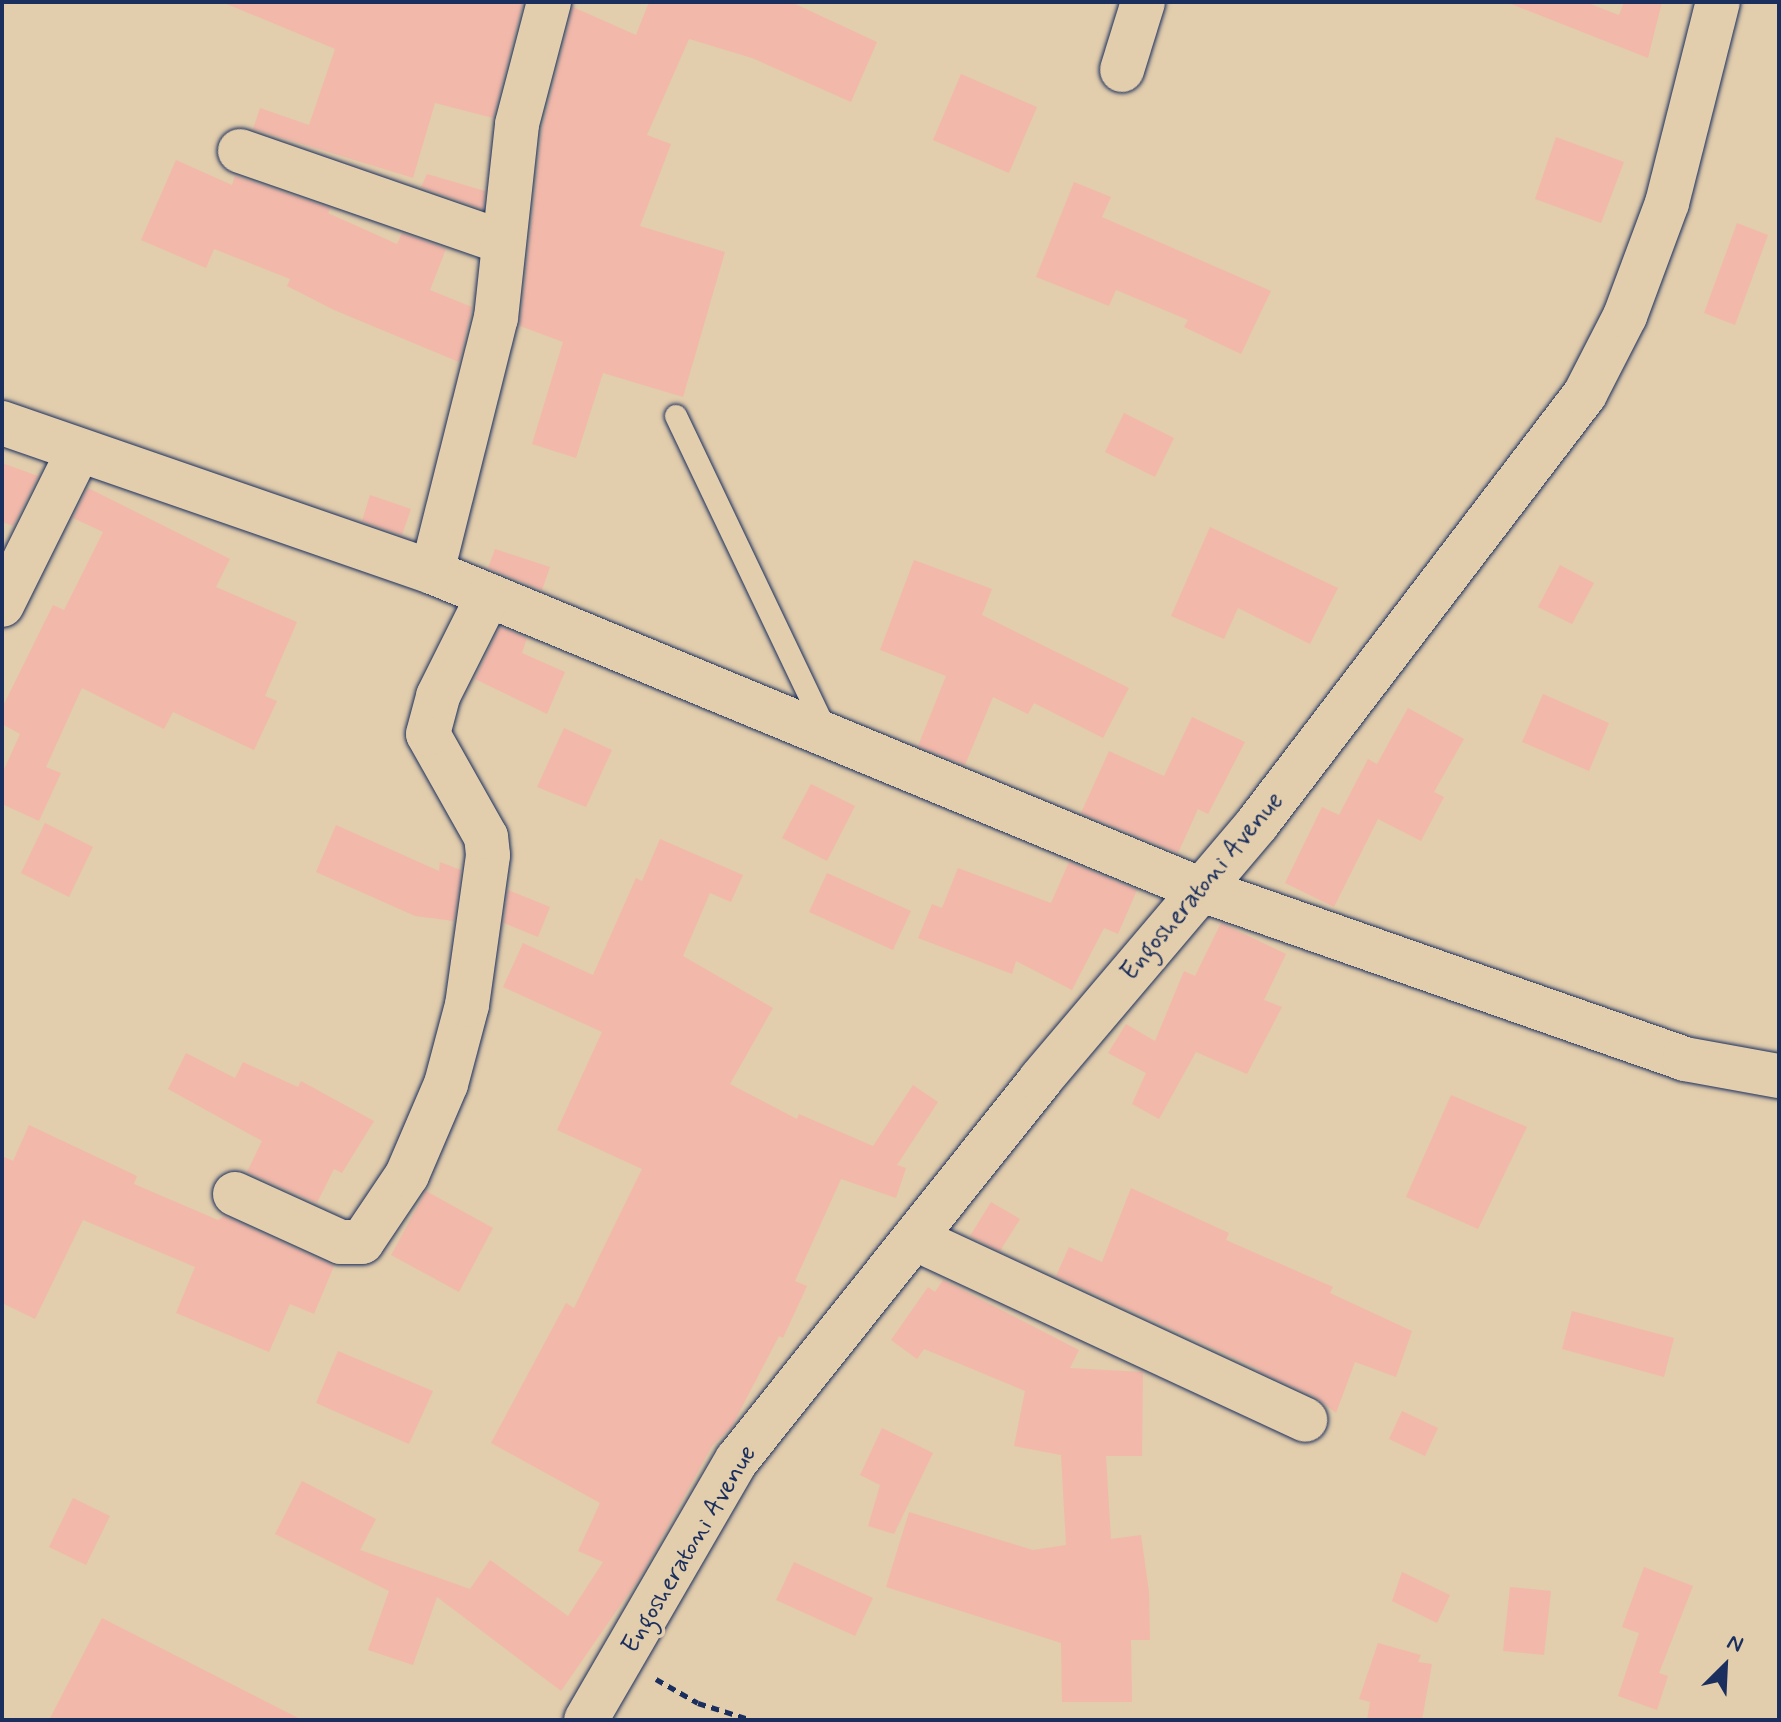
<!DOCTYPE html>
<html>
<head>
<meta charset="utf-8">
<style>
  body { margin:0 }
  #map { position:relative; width:1781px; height:1722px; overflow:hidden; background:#e2cdac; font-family:Mynerve,sans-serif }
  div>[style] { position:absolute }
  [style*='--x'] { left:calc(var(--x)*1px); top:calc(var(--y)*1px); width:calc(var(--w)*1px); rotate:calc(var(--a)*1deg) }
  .building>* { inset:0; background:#f2b9aa }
  .path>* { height:5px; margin-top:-2.5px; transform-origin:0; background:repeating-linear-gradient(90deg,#1b2f5e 0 8px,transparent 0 14px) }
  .roads { filter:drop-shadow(0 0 2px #1b2f5e) drop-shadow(0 0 2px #1b2f5e) }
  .service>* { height:22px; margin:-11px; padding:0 11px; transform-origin:11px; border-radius:11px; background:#e2cdac }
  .minor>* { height:44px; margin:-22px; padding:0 22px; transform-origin:22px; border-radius:22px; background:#e2cdac }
  .tertiary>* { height:44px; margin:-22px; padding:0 22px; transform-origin:22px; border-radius:22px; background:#e2cdac }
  span { translate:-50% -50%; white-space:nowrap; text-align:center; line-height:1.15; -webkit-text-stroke:7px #e2cdac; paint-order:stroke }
  .street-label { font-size:26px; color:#1b2f5e }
  .frame { position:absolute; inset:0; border:4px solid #1b2f5e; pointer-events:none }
  .north { position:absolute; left:1685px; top:1626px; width:80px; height:80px; -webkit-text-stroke:6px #e2cdac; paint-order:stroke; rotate:24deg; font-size:22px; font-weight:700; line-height:32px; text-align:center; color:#1b2f5e }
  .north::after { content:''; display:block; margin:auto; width:28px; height:36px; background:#1b2f5e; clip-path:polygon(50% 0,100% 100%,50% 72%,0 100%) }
</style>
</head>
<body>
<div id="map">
  <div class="building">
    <i style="clip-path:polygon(222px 2px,523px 2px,493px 118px,435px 103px,413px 178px,253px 129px,260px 108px,309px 125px,335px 49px)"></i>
    <i style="clip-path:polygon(649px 2px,791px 2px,877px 42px,851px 102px,752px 58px,689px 39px,647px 135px,671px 144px,640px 226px,725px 252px,683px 397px,603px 373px,576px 458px,532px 444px,563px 342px,520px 326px,542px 129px,573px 7px,636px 35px)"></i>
    <i style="clip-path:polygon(1506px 2px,1585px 2px,1619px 15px,1624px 2px,1662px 2px,1648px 58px)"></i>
    <i style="clip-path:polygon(961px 74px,1037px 107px,1009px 173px,933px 140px)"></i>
    <i style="clip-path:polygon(1556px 137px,1624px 162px,1601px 223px,1535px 199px)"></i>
    <i style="clip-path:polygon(176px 160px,232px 185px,235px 176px,330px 208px,328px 213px,397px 244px,402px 233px,446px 249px,430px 290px,472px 307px,459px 362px,334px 310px,287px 286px,290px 279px,214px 249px,206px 268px,141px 240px)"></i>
    <i style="clip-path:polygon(427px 174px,485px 191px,483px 209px,421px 187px)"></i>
    <i style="clip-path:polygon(1074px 182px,1111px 197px,1102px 217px,1271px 291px,1241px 354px,1184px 327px,1188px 320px,1116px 290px,1109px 306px,1036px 277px)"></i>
    <i style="clip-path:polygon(1737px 223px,1768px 235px,1735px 325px,1704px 313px)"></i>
    <i style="clip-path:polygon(1124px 413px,1174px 438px,1155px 477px,1105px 452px)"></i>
    <i style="clip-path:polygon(2px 463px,38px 476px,13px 526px,2px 522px)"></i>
    <i style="clip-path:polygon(88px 488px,230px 559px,216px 587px,297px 622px,265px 696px,277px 701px,254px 750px,173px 712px,164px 729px,82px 688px,46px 767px,61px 773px,39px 821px,2px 804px,2px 774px,20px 734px,2px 724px,2px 708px,53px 605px,64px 610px,103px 532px,73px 518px)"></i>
    <i style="clip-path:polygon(370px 495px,411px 509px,402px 535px,362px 521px)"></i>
    <i style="clip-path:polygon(1210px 527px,1338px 588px,1310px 644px,1238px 608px,1224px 639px,1171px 616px)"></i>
    <i style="clip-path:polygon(495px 549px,550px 567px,542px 590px,488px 568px)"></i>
    <i style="clip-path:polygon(914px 560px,992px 589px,982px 615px,1129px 688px,1103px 738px,1034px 703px,1028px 714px,993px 697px,965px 765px,918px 746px,946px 676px,880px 650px)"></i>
    <i style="clip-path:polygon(1560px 565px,1594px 583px,1572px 624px,1538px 607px)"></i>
    <i style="clip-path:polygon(500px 627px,527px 638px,522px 653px,565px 672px,547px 714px,475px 679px)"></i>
    <i style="clip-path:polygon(1543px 694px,1609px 723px,1589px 771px,1522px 742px)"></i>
    <i style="clip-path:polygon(1408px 708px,1464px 739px,1434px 792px,1444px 797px,1421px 841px,1378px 819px,1334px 907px,1285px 883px,1322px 807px,1339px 815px,1368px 759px,1377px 764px)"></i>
    <i style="clip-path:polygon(1192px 717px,1245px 742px,1208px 814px,1198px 809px,1178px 853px,1081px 813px,1109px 751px,1164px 776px)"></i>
    <i style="clip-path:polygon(564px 728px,612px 750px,586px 807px,537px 787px)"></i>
    <i style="clip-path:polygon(811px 784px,855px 806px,827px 861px,782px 838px)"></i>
    <i style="clip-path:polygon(45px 823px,93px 847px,69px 897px,21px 873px)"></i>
    <i style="clip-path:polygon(336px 825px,439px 871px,440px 862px,461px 870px,454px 921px,415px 916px,316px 872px)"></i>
    <i style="clip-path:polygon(660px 839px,743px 875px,731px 902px,710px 893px,683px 956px,773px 1008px,730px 1084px,797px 1119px,799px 1114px,873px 1146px,913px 1085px,938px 1102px,897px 1165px,906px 1168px,896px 1198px,841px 1179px,795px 1281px,807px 1286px,783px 1338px,779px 1336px,732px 1426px,712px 1446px,640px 1577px,561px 1691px,437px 1597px,413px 1665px,368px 1650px,389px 1591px,275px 1534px,302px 1481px,376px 1519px,360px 1550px,470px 1589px,490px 1560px,568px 1616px,603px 1562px,578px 1551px,600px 1503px,491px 1443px,566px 1303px,574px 1308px,642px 1169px,557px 1130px,602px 1032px,503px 987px,523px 943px,593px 975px,636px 878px,642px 881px)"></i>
    <i style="clip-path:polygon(1069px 862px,1137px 890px,1118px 934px,1104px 928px,1072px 990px,1016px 961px,1012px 974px,918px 938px,932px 904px,942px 908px,958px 868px,1051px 903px)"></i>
    <i style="clip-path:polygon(827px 873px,911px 911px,893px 950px,809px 912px)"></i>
    <i style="clip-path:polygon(508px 890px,550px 907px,538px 937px,504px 923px)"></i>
    <i style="clip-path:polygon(1221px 923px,1286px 954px,1264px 1000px,1282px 1007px,1247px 1074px,1196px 1052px,1159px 1119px,1132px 1104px,1146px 1073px,1108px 1053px,1126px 1024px,1155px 1041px,1184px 971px,1195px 976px)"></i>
    <i style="clip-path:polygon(186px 1053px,235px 1078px,243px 1062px,298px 1087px,301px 1081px,374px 1121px,342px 1173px,334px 1169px,317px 1203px,247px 1172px,262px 1141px,168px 1089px)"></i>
    <i style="clip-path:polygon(1451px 1095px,1527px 1127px,1478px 1229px,1406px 1197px)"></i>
    <i style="clip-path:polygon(29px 1125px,137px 1176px,134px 1184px,218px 1220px,224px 1216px,334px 1266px,314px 1314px,290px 1304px,269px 1352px,176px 1313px,195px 1267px,83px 1220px,35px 1319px,2px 1303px,2px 1156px,13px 1161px)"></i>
    <i style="clip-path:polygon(1131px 1188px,1229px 1233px,1226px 1240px,1333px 1287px,1330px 1293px,1412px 1331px,1396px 1377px,1355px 1362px,1336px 1413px,1316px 1397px,1256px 1370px,1261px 1370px,1056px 1276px,1069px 1247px,1102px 1262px)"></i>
    <i style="clip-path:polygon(426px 1191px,493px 1228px,459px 1292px,391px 1255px)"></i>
    <i style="clip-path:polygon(991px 1202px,1020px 1219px,1000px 1251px,970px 1236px)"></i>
    <i style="clip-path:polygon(943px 1280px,1079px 1350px,1070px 1368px,1143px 1372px,1142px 1456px,1106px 1456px,1111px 1539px,1141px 1535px,1149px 1592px,1150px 1640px,1131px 1640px,1132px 1702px,1062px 1702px,1061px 1643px,886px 1587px,909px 1512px,1033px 1550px,1066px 1545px,1061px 1455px,1014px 1446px,1025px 1391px,924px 1349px,917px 1359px,891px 1340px,928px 1287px,935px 1292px)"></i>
    <i style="clip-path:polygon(1572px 1311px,1674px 1338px,1664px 1377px,1562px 1349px)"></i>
    <i style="clip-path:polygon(338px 1351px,433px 1391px,409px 1444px,316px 1403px)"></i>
    <i style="clip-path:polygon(1402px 1411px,1438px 1428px,1425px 1456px,1389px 1439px)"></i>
    <i style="clip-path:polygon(882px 1428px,933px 1453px,894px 1534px,868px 1526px,880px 1485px,860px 1475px)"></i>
    <i style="clip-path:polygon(73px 1498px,110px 1516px,86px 1565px,49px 1547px)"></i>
    <i style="clip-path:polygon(794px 1562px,873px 1598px,855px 1636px,776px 1600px)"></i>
    <i style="clip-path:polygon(1644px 1567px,1693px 1586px,1659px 1673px,1668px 1676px,1657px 1710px,1618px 1696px,1639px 1633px,1622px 1627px)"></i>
    <i style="clip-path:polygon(1402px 1572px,1450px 1595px,1437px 1623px,1392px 1601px)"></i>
    <i style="clip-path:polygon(1510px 1587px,1551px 1591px,1544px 1655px,1503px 1651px)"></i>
    <i style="clip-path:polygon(102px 1618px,302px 1720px,49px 1720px)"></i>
    <i style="clip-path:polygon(1378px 1643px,1421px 1655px,1418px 1662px,1432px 1664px,1422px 1720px,1367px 1720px,1370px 1702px,1359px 1699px)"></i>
  </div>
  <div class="path">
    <i style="--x:656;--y:1679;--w:48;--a:29.7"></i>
    <i style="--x:698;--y:1703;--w:57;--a:17.5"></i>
  </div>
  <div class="roads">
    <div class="service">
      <i style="--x:676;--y:416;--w:349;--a:64.5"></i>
    </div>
    <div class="minor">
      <i style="--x:1122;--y:70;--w:71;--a:-72.8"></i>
      <i style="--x:240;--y:151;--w:278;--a:19.1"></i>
      <i style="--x:2;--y:423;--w:455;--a:19.1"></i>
      <i style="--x:432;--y:572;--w:833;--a:22.44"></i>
      <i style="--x:1202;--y:890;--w:512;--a:19.28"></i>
      <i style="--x:1685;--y:1059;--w:96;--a:10.3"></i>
      <i style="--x:432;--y:572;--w:262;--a:-75.9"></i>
      <i style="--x:496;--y:318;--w:195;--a:-83.8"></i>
      <i style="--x:517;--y:124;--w:126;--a:-75.3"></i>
      <i style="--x:2;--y:605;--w:171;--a:-63.6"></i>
      <i style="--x:235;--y:1194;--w:116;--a:24.4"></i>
      <i style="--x:341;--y:1242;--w:21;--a:0"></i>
      <i style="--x:362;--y:1242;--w:81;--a:-56.1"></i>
      <i style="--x:407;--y:1175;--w:99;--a:-66.8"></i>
      <i style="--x:446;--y:1084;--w:82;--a:-75.1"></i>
      <i style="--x:467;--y:1005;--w:151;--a:-82"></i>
      <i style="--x:488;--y:855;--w:18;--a:-96"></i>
      <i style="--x:486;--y:837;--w:118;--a:-119.4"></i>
      <i style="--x:428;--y:734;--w:39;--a:-75"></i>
      <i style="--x:438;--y:696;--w:112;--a:-63.4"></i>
      <i style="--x:918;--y:1240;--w:427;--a:24.9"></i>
    </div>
    <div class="tertiary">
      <i style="--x:586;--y:1720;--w:301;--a:-59.9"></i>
      <i style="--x:737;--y:1460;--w:486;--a:-51.4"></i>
      <i style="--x:1040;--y:1080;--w:336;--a:-49.7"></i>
      <i style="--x:1257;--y:824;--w:541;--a:-52.66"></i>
      <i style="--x:1585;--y:394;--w:88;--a:-62.9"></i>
      <i style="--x:1625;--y:316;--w:121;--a:-69.6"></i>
      <i style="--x:1667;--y:203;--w:207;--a:-75.8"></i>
    </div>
  </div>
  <div class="street-label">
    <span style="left:1203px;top:887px;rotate:-50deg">Engosheratoni Avenue</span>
    <span style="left:690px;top:1550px;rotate:-59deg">Engosheratoni Avenue</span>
  </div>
  <div class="frame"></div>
  <div class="north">N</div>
</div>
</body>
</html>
